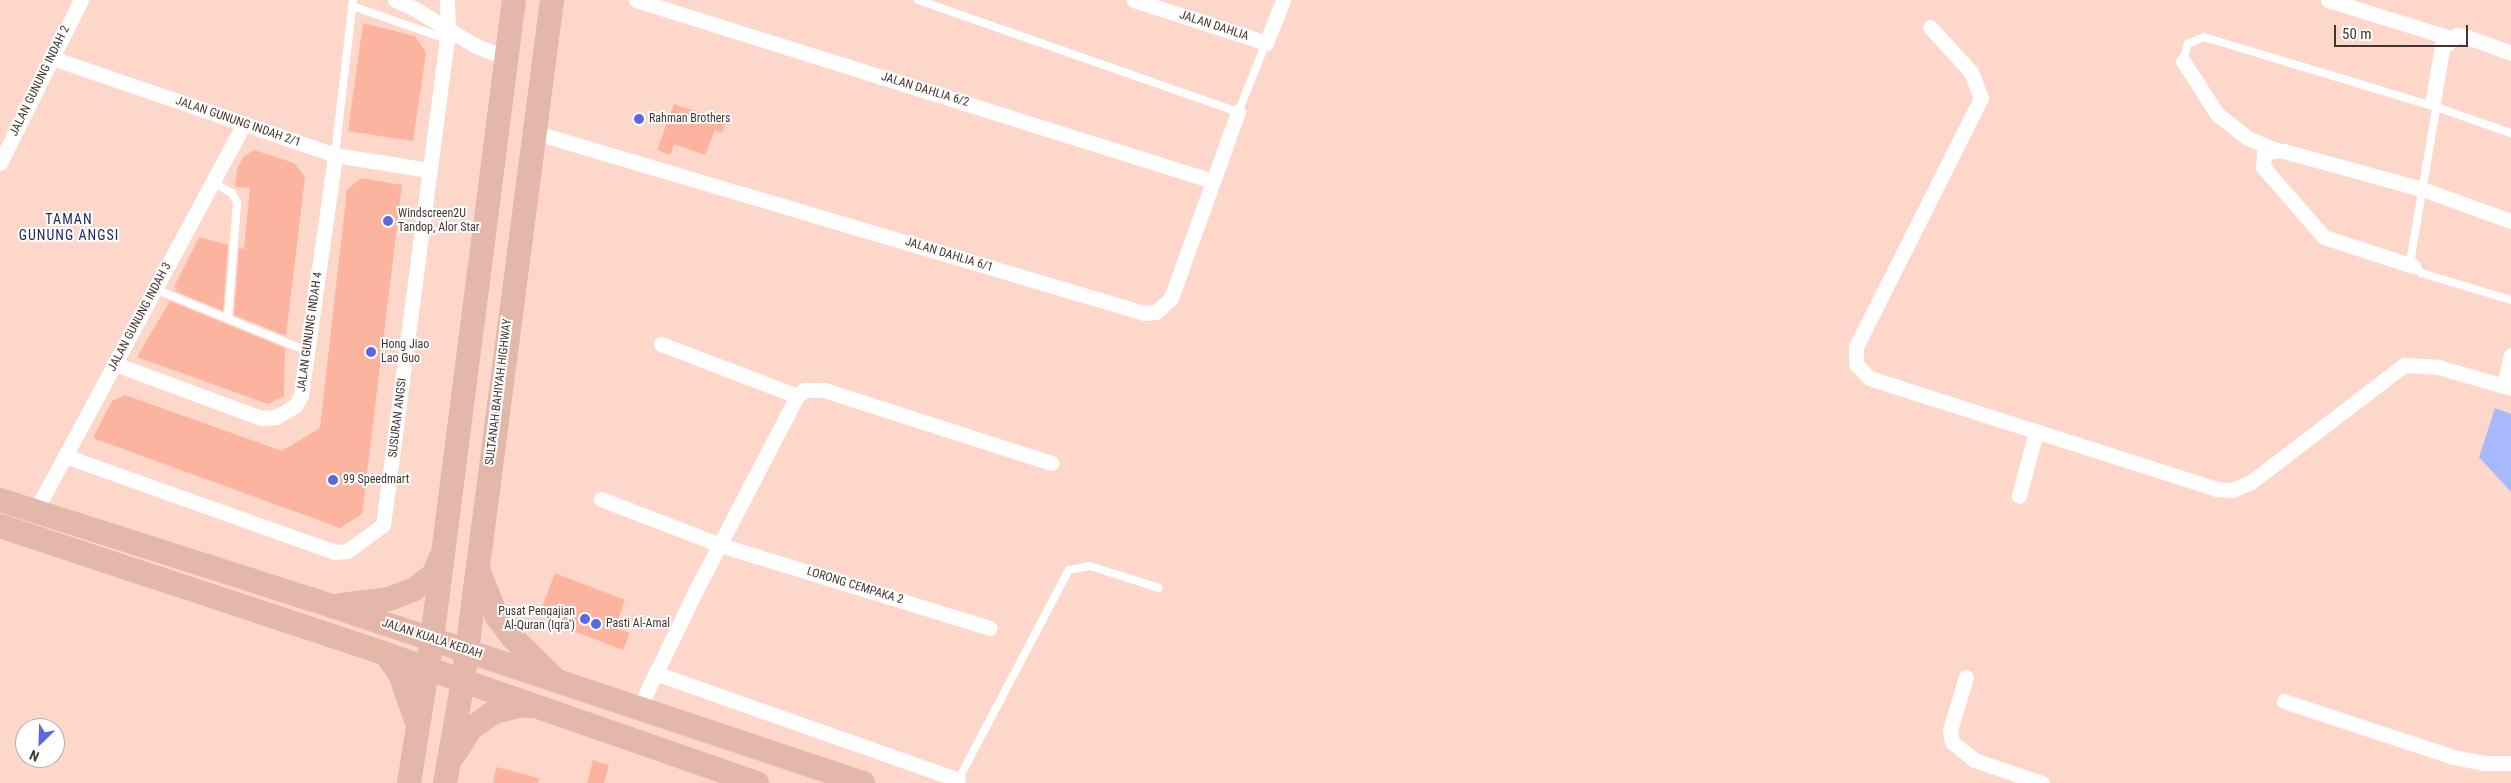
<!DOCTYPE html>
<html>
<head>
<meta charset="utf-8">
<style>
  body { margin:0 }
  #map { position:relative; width:2511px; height:783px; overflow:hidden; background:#fed7cb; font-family:"Roboto Condensed",sans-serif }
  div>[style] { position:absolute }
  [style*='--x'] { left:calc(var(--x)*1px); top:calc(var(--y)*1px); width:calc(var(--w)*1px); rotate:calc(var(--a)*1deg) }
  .green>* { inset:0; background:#a8b8fc }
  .building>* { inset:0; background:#fdb49f }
  .service>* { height:8px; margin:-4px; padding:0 4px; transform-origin:4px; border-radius:4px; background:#fff }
  .minor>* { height:15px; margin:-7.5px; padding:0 7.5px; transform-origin:7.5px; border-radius:7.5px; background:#fff }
  .primary>* { height:24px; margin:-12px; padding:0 12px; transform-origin:12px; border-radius:12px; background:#e3b7a9 }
  .dots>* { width:14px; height:14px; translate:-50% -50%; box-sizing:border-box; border:2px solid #fff; border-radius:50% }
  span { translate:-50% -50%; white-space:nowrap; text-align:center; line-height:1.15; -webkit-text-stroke:4px #fff; paint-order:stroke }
  .street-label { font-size:12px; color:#443530 }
  .poi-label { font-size:12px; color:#443530 }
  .left { translate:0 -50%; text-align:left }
  .right { translate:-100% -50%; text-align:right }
  .neighbourhood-label { font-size:14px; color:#212861; letter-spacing:1px }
  .north { position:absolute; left:15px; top:718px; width:50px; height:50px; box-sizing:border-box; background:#fff; border:1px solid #b4aeac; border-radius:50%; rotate:204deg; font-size:14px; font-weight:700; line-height:20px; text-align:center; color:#443530 }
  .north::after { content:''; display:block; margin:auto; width:18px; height:22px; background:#5a69e0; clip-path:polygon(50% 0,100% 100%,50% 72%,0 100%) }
  .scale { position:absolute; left:2334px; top:25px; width:134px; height:22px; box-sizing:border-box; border:2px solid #443530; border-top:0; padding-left:6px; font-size:15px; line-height:18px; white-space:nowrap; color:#443530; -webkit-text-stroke:4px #fff; paint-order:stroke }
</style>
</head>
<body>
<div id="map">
  <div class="green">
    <i style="clip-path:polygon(2495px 408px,2511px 414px,2511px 492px,2479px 457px)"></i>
  </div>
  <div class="building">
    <i style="clip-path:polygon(363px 23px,415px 36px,426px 53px,413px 141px,348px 131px)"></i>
    <i style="clip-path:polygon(674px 104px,709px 116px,710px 111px,728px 117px,722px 133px,715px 130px,705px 155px,674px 144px,670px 155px,657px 150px)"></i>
    <i style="clip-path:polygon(254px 150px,294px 163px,305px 177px,286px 336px,234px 315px,239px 248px,244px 249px,250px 188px,235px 187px,237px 170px,243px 157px)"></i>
    <i style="clip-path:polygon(362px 178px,402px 185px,362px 514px,340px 528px,93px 438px,112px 401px,125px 395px,282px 451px,320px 428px,347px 189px)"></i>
    <i style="clip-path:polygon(199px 237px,228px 245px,223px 311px,175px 291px,177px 288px,174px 287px)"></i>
    <i style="clip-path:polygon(170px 301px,285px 348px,284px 396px,268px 404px,137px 357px)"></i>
    <i style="clip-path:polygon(555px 573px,625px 600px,615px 628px,630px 633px,623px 650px,560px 626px,564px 616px,542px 607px)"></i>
    <i style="clip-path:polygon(593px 760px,609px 765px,604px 783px,587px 783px)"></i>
    <i style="clip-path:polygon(496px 767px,539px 778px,538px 783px,493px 783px)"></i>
  </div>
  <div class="service">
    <i style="--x:918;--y:0;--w:339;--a:19.3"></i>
    <i style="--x:1238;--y:112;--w:74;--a:-67.9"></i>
    <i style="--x:352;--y:6;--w:101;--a:19.2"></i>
    <i style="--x:2447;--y:44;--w:215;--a:99.6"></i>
    <i style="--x:2411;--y:256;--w:10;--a:79"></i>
    <i style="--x:2413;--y:266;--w:11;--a:41"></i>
    <i style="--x:2421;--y:273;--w:94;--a:16.7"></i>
    <i style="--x:2183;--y:61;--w:18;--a:-74"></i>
    <i style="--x:2188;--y:44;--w:17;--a:-24"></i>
    <i style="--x:2204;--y:37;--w:242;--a:16.8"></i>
    <i style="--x:2436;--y:107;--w:79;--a:19.1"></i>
    <i style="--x:2429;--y:105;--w:71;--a:-80.3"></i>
    <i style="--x:335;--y:155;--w:156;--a:-83.4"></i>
    <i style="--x:212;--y:182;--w:23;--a:29"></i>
    <i style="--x:232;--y:193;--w:11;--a:63"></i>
    <i style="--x:237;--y:203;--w:114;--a:94.5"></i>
    <i style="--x:155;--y:289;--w:164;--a:22.2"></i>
    <i style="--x:957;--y:782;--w:240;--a:-62.2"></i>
    <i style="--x:1069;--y:570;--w:21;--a:-11"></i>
    <i style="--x:1090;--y:566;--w:72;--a:17.7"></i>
  </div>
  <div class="minor">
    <i style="--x:395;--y:0;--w:22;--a:24"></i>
    <i style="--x:415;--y:9;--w:69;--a:31.4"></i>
    <i style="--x:474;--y:45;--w:37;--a:22"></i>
    <i style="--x:636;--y:0;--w:605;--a:17.42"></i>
    <i style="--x:1134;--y:0;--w:139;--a:18"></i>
    <i style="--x:1266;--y:43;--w:46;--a:-68.4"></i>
    <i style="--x:2328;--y:0;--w:129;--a:17.2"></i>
    <i style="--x:1930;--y:27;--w:61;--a:47.7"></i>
    <i style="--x:1971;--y:72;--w:28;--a:69"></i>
    <i style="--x:1981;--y:98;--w:278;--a:116.7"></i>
    <i style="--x:1856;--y:346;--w:18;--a:90"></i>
    <i style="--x:1856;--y:364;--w:19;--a:47"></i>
    <i style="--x:1869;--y:378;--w:364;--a:17.7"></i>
    <i style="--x:2216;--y:489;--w:16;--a:4"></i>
    <i style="--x:2232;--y:490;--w:21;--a:-23"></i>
    <i style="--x:2251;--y:482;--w:193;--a:-37.4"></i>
    <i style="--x:2404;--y:365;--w:34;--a:3"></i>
    <i style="--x:2438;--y:367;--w:76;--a:16"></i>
    <i style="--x:2447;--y:44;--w:13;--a:-42"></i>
    <i style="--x:2457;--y:35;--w:10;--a:11"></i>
    <i style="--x:2467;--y:37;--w:47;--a:20"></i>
    <i style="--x:52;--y:58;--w:299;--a:18.9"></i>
    <i style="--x:335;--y:155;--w:95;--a:9.1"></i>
    <i style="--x:2183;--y:61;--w:63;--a:57.3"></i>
    <i style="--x:2217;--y:114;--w:39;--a:38"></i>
    <i style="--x:2248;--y:138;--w:30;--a:24"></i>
    <i style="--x:533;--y:132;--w:637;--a:16.5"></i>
    <i style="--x:1144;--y:313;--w:12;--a:-5"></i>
    <i style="--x:1156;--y:312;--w:21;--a:-43"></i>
    <i style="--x:1171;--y:298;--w:198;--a:-70.2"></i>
    <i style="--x:0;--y:163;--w:182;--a:-63.6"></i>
    <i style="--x:2413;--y:266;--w:94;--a:-162"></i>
    <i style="--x:2324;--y:237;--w:93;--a:-131.1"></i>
    <i style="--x:2263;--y:167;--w:13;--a:-86"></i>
    <i style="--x:2264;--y:154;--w:12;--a:-20"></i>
    <i style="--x:2275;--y:150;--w:9;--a:6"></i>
    <i style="--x:2284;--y:151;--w:143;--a:15.4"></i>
    <i style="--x:2422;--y:189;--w:95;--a:19.8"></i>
    <i style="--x:661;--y:344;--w:146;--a:20.9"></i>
    <i style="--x:2511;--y:355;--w:23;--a:103"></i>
    <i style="--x:2506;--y:377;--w:9;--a:58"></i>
    <i style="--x:115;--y:364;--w:156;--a:20.3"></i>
    <i style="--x:261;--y:418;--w:15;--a:-4"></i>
    <i style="--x:276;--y:417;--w:22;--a:-30"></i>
    <i style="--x:295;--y:406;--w:13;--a:-61"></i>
    <i style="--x:301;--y:395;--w:242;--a:-81.9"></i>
    <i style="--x:65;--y:456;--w:286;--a:19.6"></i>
    <i style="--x:334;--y:552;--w:13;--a:-4"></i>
    <i style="--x:347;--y:551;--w:44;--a:-35.8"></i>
    <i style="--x:383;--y:525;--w:499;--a:-82.5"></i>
    <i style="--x:448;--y:30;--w:30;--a:-92"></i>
    <i style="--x:2019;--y:496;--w:67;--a:-75.3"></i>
    <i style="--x:601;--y:499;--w:128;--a:21.1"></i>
    <i style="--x:720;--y:545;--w:282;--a:17.1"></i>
    <i style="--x:36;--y:510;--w:438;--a:-61.7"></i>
    <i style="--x:655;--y:673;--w:321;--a:19.4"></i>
    <i style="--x:1966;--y:677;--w:55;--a:106.8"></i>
    <i style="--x:1950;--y:730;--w:12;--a:81"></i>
    <i style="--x:1952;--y:742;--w:28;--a:39"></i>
    <i style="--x:1974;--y:760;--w:72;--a:18.7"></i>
    <i style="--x:2284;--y:701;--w:178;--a:18.3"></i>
    <i style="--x:2453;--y:757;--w:31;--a:11"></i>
    <i style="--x:2483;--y:763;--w:28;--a:0"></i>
    <i style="--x:639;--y:708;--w:129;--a:-64.2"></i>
    <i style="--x:695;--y:592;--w:221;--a:-62.5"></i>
    <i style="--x:797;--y:396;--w:9;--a:-41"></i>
    <i style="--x:804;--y:390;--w:20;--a:0"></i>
    <i style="--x:824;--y:390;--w:239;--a:17.8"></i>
  </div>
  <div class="primary">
    <i style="--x:0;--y:500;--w:349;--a:17.7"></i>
    <i style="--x:332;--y:606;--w:560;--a:18.43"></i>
    <i style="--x:0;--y:526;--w:407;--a:18.3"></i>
    <i style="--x:386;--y:654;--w:393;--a:19.2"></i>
    <i style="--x:479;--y:572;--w:48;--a:68.2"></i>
    <i style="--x:497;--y:617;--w:28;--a:52"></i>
    <i style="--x:514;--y:639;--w:54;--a:44.3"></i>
    <i style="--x:341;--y:605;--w:48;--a:-7.1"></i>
    <i style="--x:389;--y:599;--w:26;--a:-21"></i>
    <i style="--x:413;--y:590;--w:26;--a:-37"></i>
    <i style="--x:434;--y:574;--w:16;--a:-68"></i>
    <i style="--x:386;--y:654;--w:24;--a:55"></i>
    <i style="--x:400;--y:674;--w:49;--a:70.8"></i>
    <i style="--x:454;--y:755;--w:31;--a:-58"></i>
    <i style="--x:470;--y:729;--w:29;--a:-35"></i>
    <i style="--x:494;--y:712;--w:29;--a:-14"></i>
    <i style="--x:522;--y:705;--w:8;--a:7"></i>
    <i style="--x:409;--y:783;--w:146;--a:-80.9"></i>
    <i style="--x:432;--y:639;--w:644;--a:-82.69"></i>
    <i style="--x:445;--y:783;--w:104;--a:-80"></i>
    <i style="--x:463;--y:681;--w:687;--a:-82.55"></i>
  </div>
  <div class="dots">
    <i style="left:639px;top:119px;background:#5a69e0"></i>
    <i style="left:388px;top:221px;background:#5a69e0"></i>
    <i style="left:371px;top:352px;background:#5a69e0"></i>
    <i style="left:333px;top:480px;background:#5a69e0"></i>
    <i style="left:585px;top:619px;background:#5a69e0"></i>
    <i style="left:596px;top:624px;background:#5a69e0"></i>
  </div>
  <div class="street-label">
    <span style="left:1214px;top:26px;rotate:18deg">JALAN DAHLIA</span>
    <span style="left:40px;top:81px;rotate:-64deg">JALAN GUNUNG INDAH 2</span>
    <span style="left:925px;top:90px;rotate:17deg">JALAN DAHLIA 6/2</span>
    <span style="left:238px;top:122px;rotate:19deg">JALAN GUNUNG INDAH 2/1</span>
    <span style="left:949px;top:255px;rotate:17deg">JALAN DAHLIA 6/1</span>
    <span style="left:140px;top:317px;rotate:-62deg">JALAN GUNUNG INDAH 3</span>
    <span style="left:310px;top:332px;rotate:-82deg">JALAN GUNUNG INDAH 4</span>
    <span style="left:499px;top:392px;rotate:-83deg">SULTANAH BAHIYAH HIGHWAY</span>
    <span style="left:398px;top:418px;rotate:-83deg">SUSURAN ANGSI</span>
    <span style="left:855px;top:586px;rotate:17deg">LORONG CEMPAKA 2</span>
    <span style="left:432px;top:639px;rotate:18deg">JALAN KUALA KEDAH</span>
  </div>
  <div class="poi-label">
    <span class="left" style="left:649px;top:119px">Rahman Brothers</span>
    <span class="left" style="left:398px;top:221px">Windscreen2U<br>Tandop, Alor Star</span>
    <span class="left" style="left:381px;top:352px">Hong Jiao<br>Lao Guo</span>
    <span class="left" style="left:343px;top:480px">99 Speedmart</span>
    <span class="right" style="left:575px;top:619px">Pusat Pengajian<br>Al-Quran (Iqra')</span>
    <span class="left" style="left:606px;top:624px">Pasti Al-Amal</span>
  </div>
  <div class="neighbourhood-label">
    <span style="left:69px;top:227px">TAMAN<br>GUNUNG ANGSI</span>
  </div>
  <div class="north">N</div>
  <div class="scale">50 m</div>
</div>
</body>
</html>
